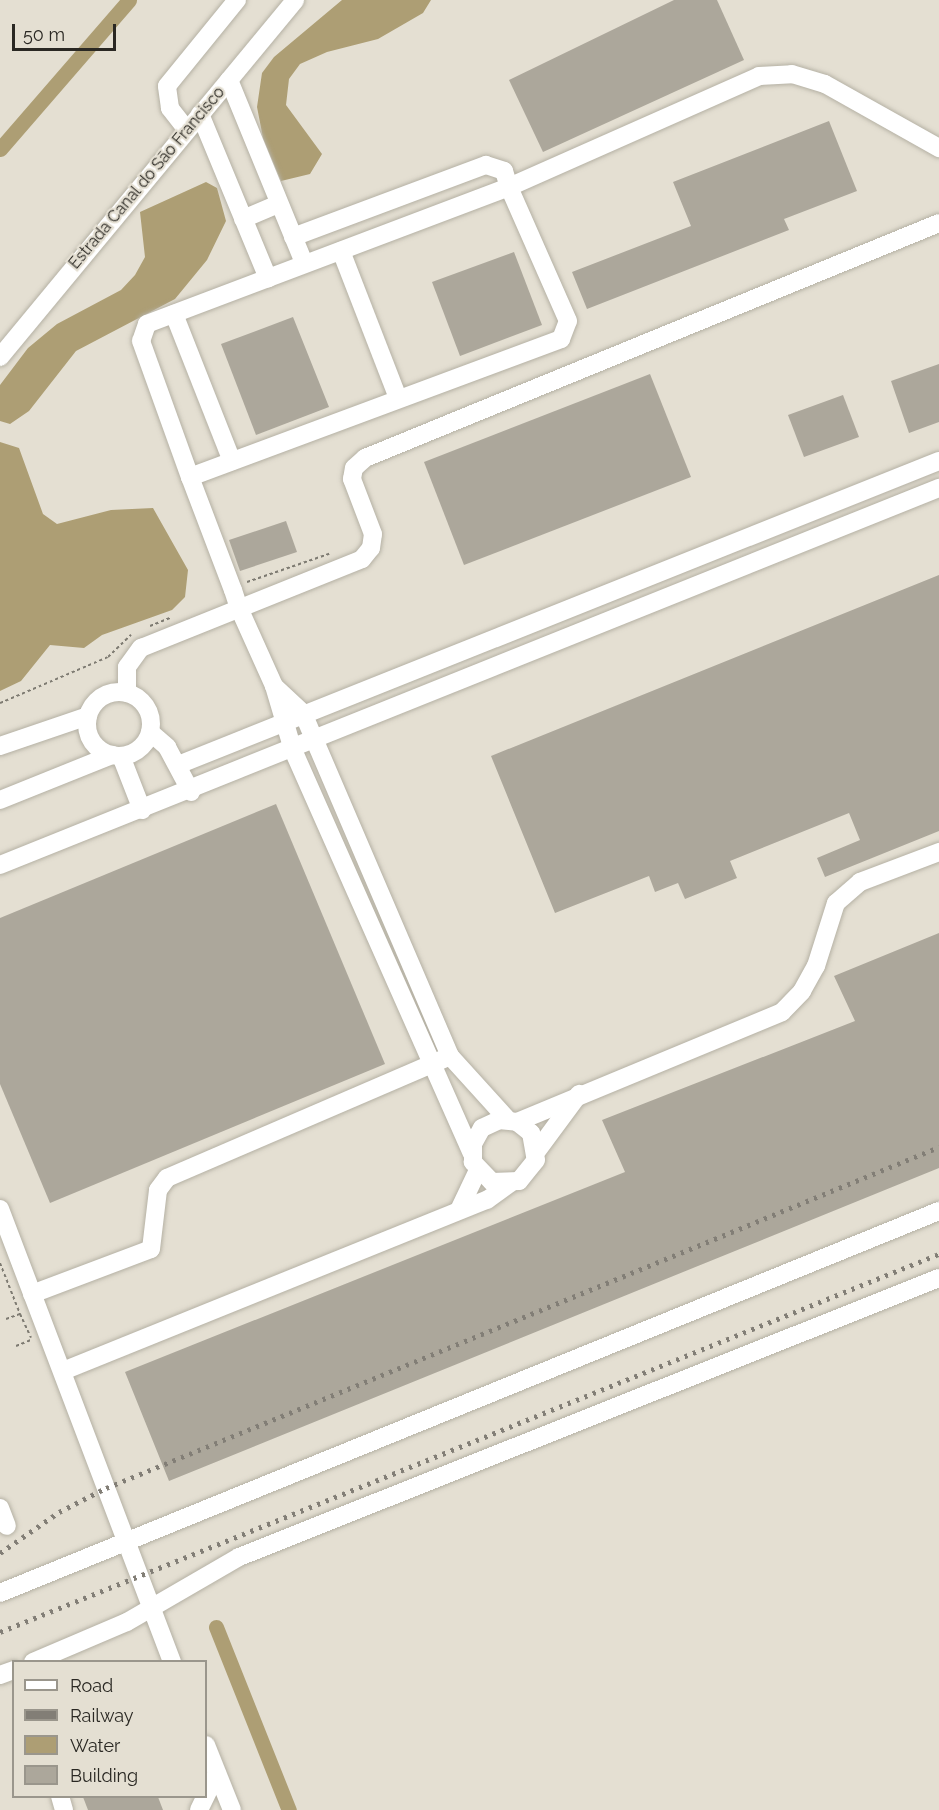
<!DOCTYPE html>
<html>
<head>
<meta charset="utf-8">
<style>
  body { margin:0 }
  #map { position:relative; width:939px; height:1810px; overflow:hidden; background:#e4dfd2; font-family:Raleway,sans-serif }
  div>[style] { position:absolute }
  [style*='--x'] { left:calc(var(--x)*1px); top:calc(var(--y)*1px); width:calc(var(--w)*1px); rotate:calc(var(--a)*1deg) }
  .water>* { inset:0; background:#ad9e74 }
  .canal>* { height:15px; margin:-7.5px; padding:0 7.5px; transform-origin:7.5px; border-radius:7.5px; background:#ad9e74 }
  .building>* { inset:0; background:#aca79b }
  .path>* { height:2px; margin-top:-1px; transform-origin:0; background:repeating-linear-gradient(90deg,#7e7b72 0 3px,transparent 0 6px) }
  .roads { filter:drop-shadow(0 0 2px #b5b1a4) drop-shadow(0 0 2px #b5b1a4) }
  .minor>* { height:18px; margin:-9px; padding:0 9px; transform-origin:9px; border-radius:9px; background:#fff }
  .minor>.ring { margin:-9px; padding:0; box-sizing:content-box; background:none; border:18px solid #fff; border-radius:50% }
  .rail>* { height:4.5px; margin-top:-2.25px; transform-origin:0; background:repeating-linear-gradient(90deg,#827e76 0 3px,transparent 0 9px) }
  span { translate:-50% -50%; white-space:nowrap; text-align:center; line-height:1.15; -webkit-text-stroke:4.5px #e4dfd2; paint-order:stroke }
  .street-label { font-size:16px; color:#2a2823 }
  .legend { position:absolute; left:12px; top:1660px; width:195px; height:138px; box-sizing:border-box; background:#e4dfd2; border:2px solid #9a968c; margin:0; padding:8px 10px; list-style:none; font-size:18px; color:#2a2823 }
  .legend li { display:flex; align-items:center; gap:12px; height:30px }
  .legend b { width:30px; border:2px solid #9a968c }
  .scale { position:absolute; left:12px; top:24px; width:104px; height:27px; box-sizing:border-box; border:3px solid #2a2823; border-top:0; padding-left:8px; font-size:18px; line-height:21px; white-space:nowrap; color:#2a2823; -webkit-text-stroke:4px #e4dfd2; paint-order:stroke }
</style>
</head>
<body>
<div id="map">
  <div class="water">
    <i style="clip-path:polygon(342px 0,431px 0,423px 13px,378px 39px,327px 52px,300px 64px,289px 79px,286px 105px,322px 154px,310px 174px,281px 181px,263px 138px,257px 107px,262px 73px,274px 57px)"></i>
    <i style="clip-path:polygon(206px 182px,217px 188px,226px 221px,207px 260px,175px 299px,76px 351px,29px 411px,10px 424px,0 421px,0 385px,28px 348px,57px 324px,121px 290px,135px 275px,145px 257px,140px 212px)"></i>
    <i style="clip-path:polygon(0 442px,19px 448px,43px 514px,57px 524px,111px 510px,153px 508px,188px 570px,185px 597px,172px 610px,102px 635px,84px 648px,50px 645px,21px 681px,0 691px)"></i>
  </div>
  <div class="canal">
    <i style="--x:0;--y:149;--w:197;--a:-49.1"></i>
    <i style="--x:216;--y:1627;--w:197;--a:68.3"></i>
  </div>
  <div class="building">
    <i style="clip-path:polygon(674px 0,717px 0,744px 60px,543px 152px,509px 80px)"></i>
    <i style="clip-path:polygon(829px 121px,857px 191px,784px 219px,789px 230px,587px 309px,572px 272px,691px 226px,673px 182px)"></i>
    <i style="clip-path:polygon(514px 252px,542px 325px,460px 356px,432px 282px)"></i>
    <i style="clip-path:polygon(293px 317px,329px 407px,256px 435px,221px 344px)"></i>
    <i style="clip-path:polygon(939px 364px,939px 422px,909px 433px,891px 381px)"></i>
    <i style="clip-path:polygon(650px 374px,691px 477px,464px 565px,424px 462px)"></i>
    <i style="clip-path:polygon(843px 395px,859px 437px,804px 457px,788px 415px)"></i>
    <i style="clip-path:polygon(286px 521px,297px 552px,240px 571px,229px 540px)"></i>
    <i style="clip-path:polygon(939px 575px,939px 831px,825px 877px,817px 858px,860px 840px,849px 813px,730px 861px,737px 878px,685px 899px,678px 883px,655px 892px,649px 876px,555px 913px,491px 756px)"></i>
    <i style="clip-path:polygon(276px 804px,385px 1064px,50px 1203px,0 1084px,0 918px)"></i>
    <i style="clip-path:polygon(939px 933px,939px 1168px,169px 1481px,125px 1372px,625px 1172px,602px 1120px,855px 1021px,834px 976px)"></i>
    <i style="clip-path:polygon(83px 1797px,158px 1797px,163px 1810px,88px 1810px)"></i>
  </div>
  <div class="path">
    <i style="--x:247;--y:582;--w:87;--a:-18.9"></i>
    <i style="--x:150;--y:626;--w:22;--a:-22"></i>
    <i style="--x:0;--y:703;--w:117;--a:-23.1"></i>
    <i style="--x:108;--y:657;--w:32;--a:-44"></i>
    <i style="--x:0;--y:1263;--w:55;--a:68.6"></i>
    <i style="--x:6;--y:1319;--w:15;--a:-20"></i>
    <i style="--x:20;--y:1314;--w:26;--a:65"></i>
    <i style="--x:16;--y:1346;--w:16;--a:-22"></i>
  </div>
  <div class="roads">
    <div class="minor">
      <i style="--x:229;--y:80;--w:198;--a:67.7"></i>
      <i style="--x:200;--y:114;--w:178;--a:67.5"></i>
      <i style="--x:187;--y:130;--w:28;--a:-128"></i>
      <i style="--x:170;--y:108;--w:22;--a:-98"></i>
      <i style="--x:167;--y:86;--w:111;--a:-50.9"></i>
      <i style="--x:243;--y:219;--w:39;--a:-23"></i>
      <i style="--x:293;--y:237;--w:206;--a:-20.5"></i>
      <i style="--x:486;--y:165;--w:19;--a:18"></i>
      <i style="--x:504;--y:171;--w:17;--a:73"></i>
      <i style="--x:509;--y:187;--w:274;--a:-23.9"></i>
      <i style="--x:759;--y:76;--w:33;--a:-3"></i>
      <i style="--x:792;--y:74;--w:34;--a:17"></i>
      <i style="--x:825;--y:84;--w:131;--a:29.3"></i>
      <i style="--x:341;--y:251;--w:158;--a:68.8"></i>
      <i style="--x:174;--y:314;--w:158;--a:68.5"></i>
      <i style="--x:0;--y:357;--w:463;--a:-50.4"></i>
      <i style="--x:190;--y:477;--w:396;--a:-20.4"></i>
      <i style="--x:561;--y:339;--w:19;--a:-69"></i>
      <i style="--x:568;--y:321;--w:146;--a:-113.8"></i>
      <i style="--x:509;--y:187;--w:387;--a:159.3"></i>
      <i style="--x:147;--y:324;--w:18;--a:109"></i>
      <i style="--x:141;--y:341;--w:145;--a:70.2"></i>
      <i style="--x:190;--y:477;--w:121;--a:69.2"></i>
      <i style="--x:233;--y:590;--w:19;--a:72"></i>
      <i style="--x:239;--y:608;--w:85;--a:65.8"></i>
      <i style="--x:274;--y:686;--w:67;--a:73.5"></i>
      <i style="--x:293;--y:750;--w:441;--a:66.1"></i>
      <i style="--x:274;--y:686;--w:40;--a:43"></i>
      <i style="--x:303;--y:713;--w:373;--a:66.8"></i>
      <i style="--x:450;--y:1056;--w:86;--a:47.8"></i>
      <i class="ring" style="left:87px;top:692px;width:46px;height:46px"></i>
      <i style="--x:127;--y:693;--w:26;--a:-90"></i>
      <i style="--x:127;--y:667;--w:24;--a:-54"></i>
      <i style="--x:141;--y:648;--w:238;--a:-21.9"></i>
      <i style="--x:362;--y:559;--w:14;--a:-51"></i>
      <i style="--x:371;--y:548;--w:14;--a:-82"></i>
      <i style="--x:373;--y:534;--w:59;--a:-110.9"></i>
      <i style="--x:352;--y:479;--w:11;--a:-80"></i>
      <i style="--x:354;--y:468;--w:15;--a:-42"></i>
      <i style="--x:365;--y:458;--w:620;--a:-22.26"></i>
      <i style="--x:150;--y:732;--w:23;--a:41"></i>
      <i style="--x:167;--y:747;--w:51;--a:61.9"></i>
      <i style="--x:0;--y:746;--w:93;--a:-18.8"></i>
      <i style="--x:121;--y:756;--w:58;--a:68.7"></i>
      <i style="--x:178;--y:765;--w:819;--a:-21.78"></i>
      <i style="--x:0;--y:800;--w:121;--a:-21.9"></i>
      <i style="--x:0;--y:865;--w:1012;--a:-21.88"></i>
      <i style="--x:517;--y:1122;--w:18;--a:38"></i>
      <i style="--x:531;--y:1133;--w:27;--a:80"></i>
      <i style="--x:536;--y:1160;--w:27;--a:129"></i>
      <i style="--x:519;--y:1181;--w:27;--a:178"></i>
      <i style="--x:492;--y:1182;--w:28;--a:-134"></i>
      <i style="--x:473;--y:1162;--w:18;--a:-90"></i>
      <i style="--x:473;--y:1144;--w:18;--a:-61"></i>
      <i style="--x:482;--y:1128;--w:19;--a:-25"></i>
      <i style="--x:499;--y:1120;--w:18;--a:6"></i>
      <i style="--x:517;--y:1122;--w:287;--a:-22.5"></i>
      <i style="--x:782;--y:1012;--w:29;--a:-46"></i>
      <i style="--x:802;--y:991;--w:29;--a:-61"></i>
      <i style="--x:816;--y:966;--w:66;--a:-72.4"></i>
      <i style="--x:836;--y:903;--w:32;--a:-41"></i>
      <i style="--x:860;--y:882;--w:85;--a:-20.8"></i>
      <i style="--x:537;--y:1151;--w:71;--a:-53.6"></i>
      <i style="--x:0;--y:1209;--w:485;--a:69.2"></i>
      <i style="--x:459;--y:1210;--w:44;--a:-64.6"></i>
      <i style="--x:32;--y:1294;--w:127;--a:-20.7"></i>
      <i style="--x:151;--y:1249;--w:59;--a:-83.2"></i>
      <i style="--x:158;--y:1190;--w:15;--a:-53"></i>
      <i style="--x:167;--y:1178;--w:308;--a:-23.3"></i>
      <i style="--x:63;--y:1371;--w:457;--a:-22"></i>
      <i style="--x:487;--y:1200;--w:29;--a:-36"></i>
      <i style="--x:0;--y:1508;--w:19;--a:69"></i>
      <i style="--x:0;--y:1593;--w:1014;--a:-22.14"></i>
      <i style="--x:33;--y:1662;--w:102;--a:-23.1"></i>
      <i style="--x:127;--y:1622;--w:129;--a:-30.1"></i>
      <i style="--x:239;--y:1557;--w:754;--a:-21.73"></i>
      <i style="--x:0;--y:1675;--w:15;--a:-20"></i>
      <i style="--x:206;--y:1745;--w:70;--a:68.2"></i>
      <i style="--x:60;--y:1796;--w:15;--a:74"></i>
      <i style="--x:199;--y:1810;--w:41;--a:-64.1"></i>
    </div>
  </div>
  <div class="rail">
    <i style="--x:0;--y:1553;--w:72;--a:-34.8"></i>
    <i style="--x:59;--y:1512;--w:53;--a:-27.1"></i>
    <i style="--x:106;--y:1488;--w:900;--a:-22.26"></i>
    <i style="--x:0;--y:1632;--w:1012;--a:-21.93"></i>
  </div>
  <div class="street-label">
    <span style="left:147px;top:178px;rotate:-50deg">Estrada Canal do São Francisco</span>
  </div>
  <ul class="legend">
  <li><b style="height:8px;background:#fff"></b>Road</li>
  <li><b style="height:8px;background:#827e76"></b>Railway</li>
  <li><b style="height:16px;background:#ad9e74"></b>Water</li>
  <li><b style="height:16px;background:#aca79b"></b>Building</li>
  </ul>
  <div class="scale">50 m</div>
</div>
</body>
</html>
